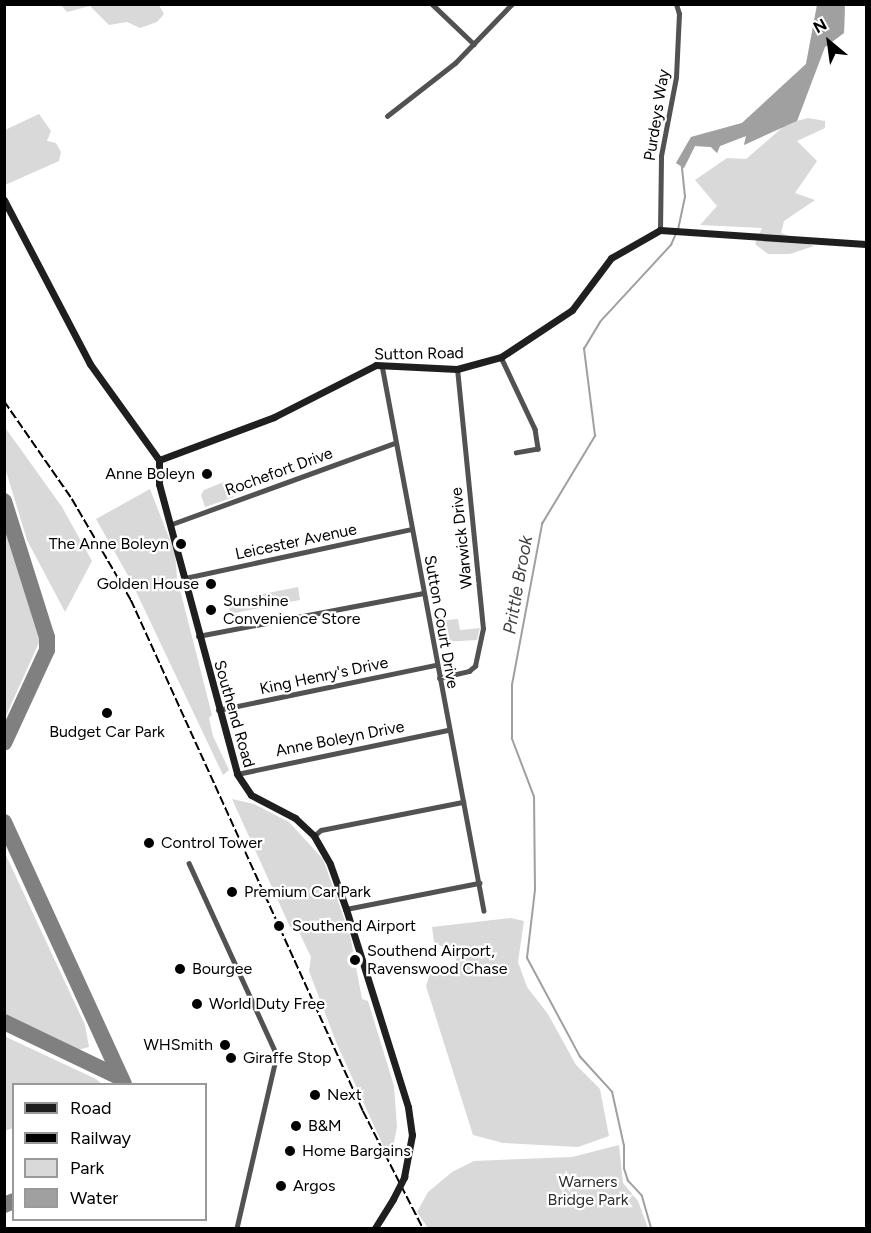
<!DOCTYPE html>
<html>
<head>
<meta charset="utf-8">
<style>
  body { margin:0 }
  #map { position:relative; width:871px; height:1233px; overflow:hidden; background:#fff; font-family:Figtree,sans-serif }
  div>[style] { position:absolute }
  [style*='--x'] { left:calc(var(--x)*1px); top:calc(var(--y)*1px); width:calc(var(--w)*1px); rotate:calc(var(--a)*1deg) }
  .green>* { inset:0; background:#d9d9d9 }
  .water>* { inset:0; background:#a0a0a0 }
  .stream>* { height:1.5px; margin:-0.75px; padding:0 0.75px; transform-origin:0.75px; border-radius:0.75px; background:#a0a0a0 }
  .taxiway>* { height:16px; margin:-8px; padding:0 8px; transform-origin:8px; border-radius:8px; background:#808080 }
  .street>* { height:4.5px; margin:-2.25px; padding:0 2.25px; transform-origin:2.25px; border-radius:2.25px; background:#525252 }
  .secondary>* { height:7px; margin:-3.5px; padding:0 3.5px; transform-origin:3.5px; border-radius:3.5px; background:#1f1f1f }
  .rail>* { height:1.5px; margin-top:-0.75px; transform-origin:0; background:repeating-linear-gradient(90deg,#000 0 9px,transparent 0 12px) }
  .secondary-bridge>* { height:7px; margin:-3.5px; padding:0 3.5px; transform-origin:3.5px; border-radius:3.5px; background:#1f1f1f }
  .dots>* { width:16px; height:16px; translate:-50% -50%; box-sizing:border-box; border:3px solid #fff; border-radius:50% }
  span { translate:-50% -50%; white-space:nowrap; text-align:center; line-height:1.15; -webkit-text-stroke:4.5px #fff; paint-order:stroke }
  .street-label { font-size:16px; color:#000 }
  .poi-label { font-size:16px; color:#000 }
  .right { translate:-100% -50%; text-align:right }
  .left { translate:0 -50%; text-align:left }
  .park-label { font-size:16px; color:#303030 }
  .water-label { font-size:18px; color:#414141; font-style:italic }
  .frame { position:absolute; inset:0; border:6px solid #000; pointer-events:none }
  .legend { position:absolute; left:12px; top:1083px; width:195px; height:138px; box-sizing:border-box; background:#fff; border:2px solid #999; margin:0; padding:8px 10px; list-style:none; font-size:18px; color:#000 }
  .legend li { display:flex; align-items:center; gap:12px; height:30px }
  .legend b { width:30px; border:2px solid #999 }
  .north { position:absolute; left:799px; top:12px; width:60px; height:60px; -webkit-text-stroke:4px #fff; paint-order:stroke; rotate:331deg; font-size:16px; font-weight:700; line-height:24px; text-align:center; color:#000 }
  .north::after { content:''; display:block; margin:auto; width:21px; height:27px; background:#000; clip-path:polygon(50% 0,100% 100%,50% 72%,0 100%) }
</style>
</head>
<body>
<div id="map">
  <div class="green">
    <i style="clip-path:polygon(61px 5px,159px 5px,164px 14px,157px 22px,140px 28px,127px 22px,109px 25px,90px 6px,67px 12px)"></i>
    <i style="clip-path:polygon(817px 5px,845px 5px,844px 33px,825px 47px,797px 121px,808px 118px,825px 121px,825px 128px,797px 141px,817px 161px,795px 193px,815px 200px,784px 221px,781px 233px,814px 246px,790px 254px,768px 254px,755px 244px,762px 228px,700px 225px,717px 206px,695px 180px,727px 158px,746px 159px,783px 127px,796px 122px,781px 125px,744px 145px,746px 136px,720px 146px,717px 153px,711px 147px,695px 146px,684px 168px,676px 163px,691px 137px,742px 123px,806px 64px)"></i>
    <i style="clip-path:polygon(39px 114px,51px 131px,47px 141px,56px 143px,61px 152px,59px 161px,5px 185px,5px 130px)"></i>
    <i style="clip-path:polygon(4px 426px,62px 507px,92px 561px,65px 612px,27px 540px,5px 468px)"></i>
    <i style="clip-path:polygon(224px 482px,234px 497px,205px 507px,201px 495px,204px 490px)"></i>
    <i style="clip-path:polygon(150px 489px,175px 553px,177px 578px,212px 715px,209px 718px,213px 736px,229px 770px,223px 775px,131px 581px,96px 519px)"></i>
    <i style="clip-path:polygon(5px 526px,42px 636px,5px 718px,4px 526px)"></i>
    <i style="clip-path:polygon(298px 587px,300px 600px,230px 614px,228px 601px)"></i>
    <i style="clip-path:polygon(458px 619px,460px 630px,480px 628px,477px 640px,442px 642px,438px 621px)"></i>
    <i style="clip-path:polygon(232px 799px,254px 804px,289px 822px,323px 859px,350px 935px,362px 999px,368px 1001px,394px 1086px,397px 1127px,390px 1161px,336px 1042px,309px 971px,311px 957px,300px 934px,290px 927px)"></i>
    <i style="clip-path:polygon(4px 851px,85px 1025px,89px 1047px,74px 1051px,5px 1017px)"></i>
    <i style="clip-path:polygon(511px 918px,524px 921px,518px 962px,527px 987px,548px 1014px,576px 1065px,600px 1089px,609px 1136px,578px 1147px,503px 1143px,473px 1135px,426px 986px,431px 971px,450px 972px,457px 965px,455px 954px,434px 942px,432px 927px)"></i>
    <i style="clip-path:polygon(4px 1036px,96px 1079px,102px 1084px,14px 1084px,13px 1128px,5px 1131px)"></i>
    <i style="clip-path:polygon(619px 1145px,623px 1183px,638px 1201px,648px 1228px,428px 1228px,417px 1212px,428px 1192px,452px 1172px,474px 1161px,572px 1157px)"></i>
  </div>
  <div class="water">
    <i style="clip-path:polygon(817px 5px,845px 5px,844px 33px,825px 47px,797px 121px,744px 145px,746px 136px,720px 146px,717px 153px,711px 147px,695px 146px,684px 168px,676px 163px,691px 137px,742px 123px,806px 64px)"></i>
  </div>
  <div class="stream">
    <i style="--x:678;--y:230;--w:34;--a:-78"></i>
    <i style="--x:685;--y:197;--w:30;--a:-96"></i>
    <i style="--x:651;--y:1228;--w:33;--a:-106"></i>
    <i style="--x:642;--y:1196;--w:21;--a:-133"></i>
    <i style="--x:628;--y:1181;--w:13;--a:-108"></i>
    <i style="--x:624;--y:1169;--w:23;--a:-90"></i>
    <i style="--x:624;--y:1146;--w:55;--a:-102.5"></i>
    <i style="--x:612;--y:1092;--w:47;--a:-132.4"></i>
    <i style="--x:580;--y:1057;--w:112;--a:-118.2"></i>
    <i style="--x:527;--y:958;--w:68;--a:-83.3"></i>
    <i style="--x:535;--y:890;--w:93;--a:-90.6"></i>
    <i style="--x:534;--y:797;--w:62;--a:-110.8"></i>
    <i style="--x:512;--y:739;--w:54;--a:-90"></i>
    <i style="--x:512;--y:685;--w:164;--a:-79.4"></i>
    <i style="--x:542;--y:524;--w:103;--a:-58.9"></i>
    <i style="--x:595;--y:436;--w:88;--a:-97.2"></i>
    <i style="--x:584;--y:349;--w:31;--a:-59"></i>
    <i style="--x:600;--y:322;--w:105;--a:-47.3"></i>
    <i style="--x:671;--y:245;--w:12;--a:-66"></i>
  </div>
  <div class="taxiway">
    <i style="--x:4;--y:501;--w:143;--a:72.5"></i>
    <i style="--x:47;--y:637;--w:13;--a:90"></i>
    <i style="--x:47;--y:650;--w:102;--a:114.8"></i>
    <i style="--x:4;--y:822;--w:288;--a:65.4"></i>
    <i style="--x:4;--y:1022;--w:127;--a:25.6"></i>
    <i style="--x:4;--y:1205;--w:11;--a:-22"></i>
  </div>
  <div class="street">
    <i style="--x:432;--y:4;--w:58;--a:43.6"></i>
    <i style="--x:387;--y:116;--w:86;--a:-37.9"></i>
    <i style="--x:455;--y:63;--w:82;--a:-46"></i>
    <i style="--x:660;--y:230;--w:74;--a:-89.2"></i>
    <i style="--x:661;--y:156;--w:80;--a:-79.2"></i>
    <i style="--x:676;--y:77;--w:63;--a:-87.3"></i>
    <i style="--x:679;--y:14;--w:10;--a:-107"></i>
    <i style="--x:501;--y:357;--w:80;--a:64.7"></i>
    <i style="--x:535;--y:429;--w:20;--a:81"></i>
    <i style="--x:538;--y:449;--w:22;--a:170"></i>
    <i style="--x:382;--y:365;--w:555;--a:79.42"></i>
    <i style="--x:172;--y:524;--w:236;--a:-20"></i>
    <i style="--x:185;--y:578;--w:232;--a:-12.2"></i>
    <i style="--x:198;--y:636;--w:229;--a:-10.8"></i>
    <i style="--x:439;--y:678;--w:31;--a:-13"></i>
    <i style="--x:469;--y:671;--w:8;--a:-40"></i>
    <i style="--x:475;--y:666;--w:38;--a:-78"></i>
    <i style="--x:483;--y:629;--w:261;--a:-95.7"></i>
    <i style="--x:218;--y:710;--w:223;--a:-11.7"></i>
    <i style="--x:237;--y:774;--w:216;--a:-11.8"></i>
    <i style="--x:314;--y:836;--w:9;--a:-41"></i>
    <i style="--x:321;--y:830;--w:145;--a:-11.2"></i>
    <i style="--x:189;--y:863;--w:211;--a:65.4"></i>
    <i style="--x:277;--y:1055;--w:178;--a:103"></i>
    <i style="--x:346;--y:909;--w:136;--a:-11.1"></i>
  </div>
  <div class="secondary">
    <i style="--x:4;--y:200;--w:185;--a:62.3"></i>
    <i style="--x:90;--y:364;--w:118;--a:54.3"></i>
    <i style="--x:159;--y:460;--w:24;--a:90"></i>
    <i style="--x:159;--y:484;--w:300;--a:74.9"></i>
    <i style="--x:237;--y:774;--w:25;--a:56"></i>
    <i style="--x:251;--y:795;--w:50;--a:27.6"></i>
    <i style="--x:295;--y:818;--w:26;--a:43"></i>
    <i style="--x:314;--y:836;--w:32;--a:60"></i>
    <i style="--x:330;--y:864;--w:48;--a:70.4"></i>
    <i style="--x:346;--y:909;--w:207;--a:72.6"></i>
    <i style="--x:408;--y:1107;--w:28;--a:82"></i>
    <i style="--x:412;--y:1135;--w:43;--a:100.8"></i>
    <i style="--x:159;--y:460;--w:123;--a:-20.5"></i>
    <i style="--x:274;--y:417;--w:114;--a:-27"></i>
    <i style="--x:376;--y:365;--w:81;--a:2.8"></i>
    <i style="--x:457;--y:369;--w:46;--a:-15.3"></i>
    <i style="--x:501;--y:357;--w:85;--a:-33.5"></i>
    <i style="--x:572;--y:310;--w:65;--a:-53.1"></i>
    <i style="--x:611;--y:258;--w:56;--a:-29.7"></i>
    <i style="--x:660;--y:230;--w:206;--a:3.9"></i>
    <i style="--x:375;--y:1228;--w:34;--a:-58"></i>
  </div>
  <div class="rail">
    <i style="--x:4;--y:401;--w:119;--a:55.2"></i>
    <i style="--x:72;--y:499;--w:117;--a:59.7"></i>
    <i style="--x:131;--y:600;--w:561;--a:65.58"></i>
    <i style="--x:363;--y:1111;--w:131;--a:62.9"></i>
  </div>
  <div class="secondary-bridge">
    <i style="--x:393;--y:1199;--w:25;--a:-63"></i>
  </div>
  <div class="dots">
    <i style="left:207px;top:474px;background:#000"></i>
    <i style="left:181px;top:544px;background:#000"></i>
    <i style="left:211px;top:584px;background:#000"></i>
    <i style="left:211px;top:610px;background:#000"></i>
    <i style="left:107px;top:713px;background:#000"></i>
    <i style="left:149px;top:843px;background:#000"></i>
    <i style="left:232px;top:892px;background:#000"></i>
    <i style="left:279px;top:926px;background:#000"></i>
    <i style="left:355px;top:960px;background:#000"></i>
    <i style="left:180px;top:969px;background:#000"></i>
    <i style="left:197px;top:1004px;background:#000"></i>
    <i style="left:225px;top:1045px;background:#000"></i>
    <i style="left:231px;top:1058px;background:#000"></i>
    <i style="left:315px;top:1095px;background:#000"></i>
    <i style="left:296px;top:1126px;background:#000"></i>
    <i style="left:290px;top:1151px;background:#000"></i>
    <i style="left:281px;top:1186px;background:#000"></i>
  </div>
  <div class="street-label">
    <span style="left:657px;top:115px;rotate:-81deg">Purdeys Way</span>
    <span style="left:419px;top:354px;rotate:-1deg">Sutton Road</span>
    <span style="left:279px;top:472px;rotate:-20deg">Rochefort Drive</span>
    <span style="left:462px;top:538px;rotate:-96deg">Warwick Drive</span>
    <span style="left:296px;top:542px;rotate:-12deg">Leicester Avenue</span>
    <span style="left:441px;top:622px;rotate:80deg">Sutton Court Drive</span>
    <span style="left:324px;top:676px;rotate:-12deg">King Henry's Drive</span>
    <span style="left:234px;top:714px;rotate:74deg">Southend Road</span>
    <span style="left:340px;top:739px;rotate:-11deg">Anne Boleyn Drive</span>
  </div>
  <div class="poi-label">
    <span class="right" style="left:195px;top:474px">Anne Boleyn</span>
    <span class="right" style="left:169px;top:544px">The Anne Boleyn</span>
    <span class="right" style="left:199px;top:584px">Golden House</span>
    <span class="left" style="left:223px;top:610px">Sunshine<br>Convenience Store</span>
    <span style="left:107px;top:732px">Budget Car Park</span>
    <span class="left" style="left:161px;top:843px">Control Tower</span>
    <span class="left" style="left:244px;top:892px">Premium Car Park</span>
    <span class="left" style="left:292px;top:926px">Southend Airport</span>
    <span class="left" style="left:367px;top:960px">Southend Airport,<br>Ravenswood Chase</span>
    <span class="left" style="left:192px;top:969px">Bourgee</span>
    <span class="left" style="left:209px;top:1004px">World Duty Free</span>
    <span class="right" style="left:213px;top:1045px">WHSmith</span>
    <span class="left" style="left:243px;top:1058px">Giraffe Stop</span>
    <span class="left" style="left:327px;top:1095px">Next</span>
    <span class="left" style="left:308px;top:1126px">B&amp;M</span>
    <span class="left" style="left:302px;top:1151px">Home Bargains</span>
    <span class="left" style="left:293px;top:1186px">Argos</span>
  </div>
  <div class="park-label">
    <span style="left:588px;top:1191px">Warners<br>Bridge Park</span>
  </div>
  <div class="water-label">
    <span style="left:518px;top:585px;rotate:-80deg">Prittle Brook</span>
  </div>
  <div class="frame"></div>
  <ul class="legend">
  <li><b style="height:8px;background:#1f1f1f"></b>Road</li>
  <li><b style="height:8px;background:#000"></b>Railway</li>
  <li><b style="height:16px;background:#d9d9d9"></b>Park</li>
  <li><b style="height:16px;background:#a0a0a0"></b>Water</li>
  </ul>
  <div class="north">N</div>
</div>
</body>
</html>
